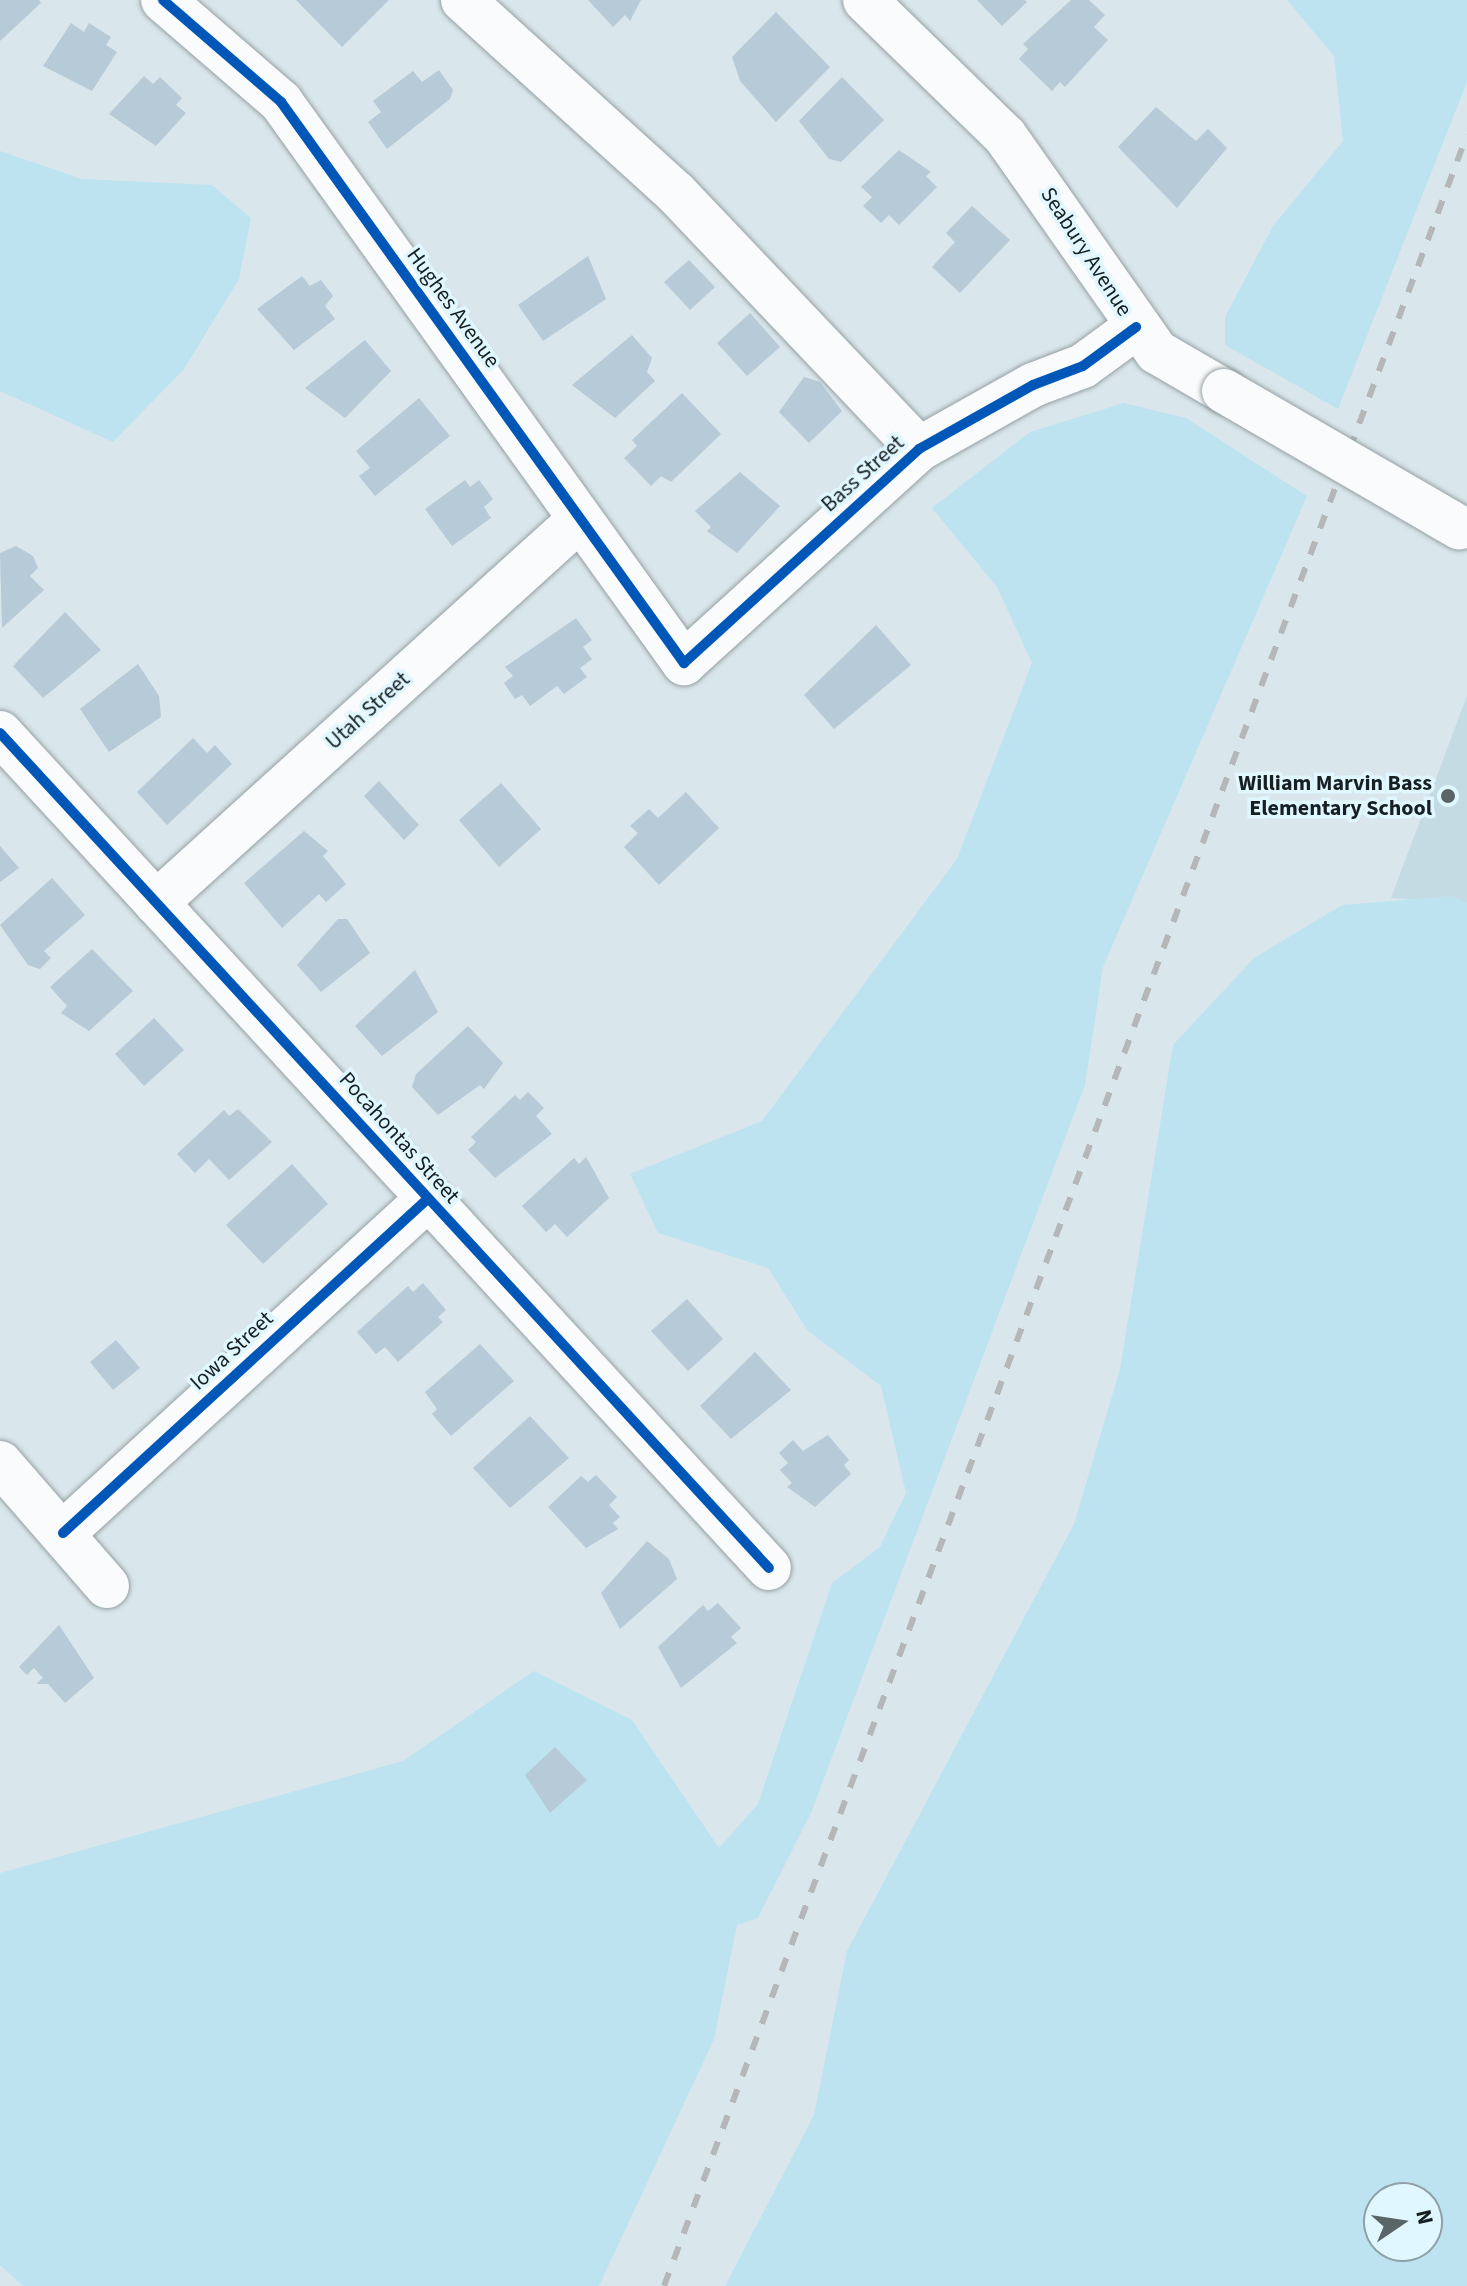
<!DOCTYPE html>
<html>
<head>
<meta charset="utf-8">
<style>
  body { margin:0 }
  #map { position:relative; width:1467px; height:2286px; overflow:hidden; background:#d9e6eb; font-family:"Source Sans 3",sans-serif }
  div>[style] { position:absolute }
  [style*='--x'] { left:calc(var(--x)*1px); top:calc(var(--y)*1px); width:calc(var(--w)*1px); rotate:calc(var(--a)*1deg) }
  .built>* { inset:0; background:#c5dbe4 }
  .green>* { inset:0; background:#bee3f0 }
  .building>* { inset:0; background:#b7cad7 }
  .roads { filter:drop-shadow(0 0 2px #96a0a4) drop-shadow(0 0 2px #96a0a4) }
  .minor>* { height:44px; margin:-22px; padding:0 22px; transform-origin:22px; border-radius:22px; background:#f9fbfc }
  .rail>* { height:6px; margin-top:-3px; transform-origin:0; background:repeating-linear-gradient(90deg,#b4b6b8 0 14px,transparent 0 28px) }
  .bridges { filter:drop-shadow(0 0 2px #96a0a4) drop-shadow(0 0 2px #96a0a4) }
  .minor-bridge>* { height:44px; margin:-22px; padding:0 22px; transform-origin:22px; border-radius:22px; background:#f9fbfc }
  .cycleway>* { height:10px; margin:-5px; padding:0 5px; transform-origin:5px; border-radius:5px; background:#0057b8 }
  .dots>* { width:22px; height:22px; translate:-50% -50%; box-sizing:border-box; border:4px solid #e0f7ff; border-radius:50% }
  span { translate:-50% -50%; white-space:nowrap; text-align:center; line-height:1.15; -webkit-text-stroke:7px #e0f7ff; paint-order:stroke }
  .street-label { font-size:22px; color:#161f22 }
  .poi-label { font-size:22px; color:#161f22; font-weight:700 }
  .right { translate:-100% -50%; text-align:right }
  .north { position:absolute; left:1363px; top:2182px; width:80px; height:80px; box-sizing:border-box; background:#e0f7ff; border:2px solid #8fa1a7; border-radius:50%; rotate:77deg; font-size:22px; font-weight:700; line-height:32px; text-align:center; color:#161f22 }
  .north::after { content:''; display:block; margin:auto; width:28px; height:36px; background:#5a6568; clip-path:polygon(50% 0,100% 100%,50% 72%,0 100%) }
</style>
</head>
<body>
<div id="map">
  <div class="built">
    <i style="clip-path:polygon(1467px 696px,1467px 903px,1391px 898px)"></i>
  </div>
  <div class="green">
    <i style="clip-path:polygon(1287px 0,1467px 0,1467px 82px,1338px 409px,1225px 345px,1225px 317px,1273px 226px,1343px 141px,1334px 56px)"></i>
    <i style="clip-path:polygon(0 151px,82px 179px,212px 185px,251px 218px,239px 279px,184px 369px,113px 442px,0 391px)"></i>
    <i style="clip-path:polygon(1124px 403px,1186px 418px,1307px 496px,1103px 967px,1085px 1085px,811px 1813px,758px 1918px,737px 1925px,714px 2039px,599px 2286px,23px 2286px,0 2265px,0 1873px,403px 1761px,534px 1671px,632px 1720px,719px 1848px,758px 1804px,832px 1583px,880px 1547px,906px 1493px,881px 1386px,808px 1331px,768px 1268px,658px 1233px,630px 1174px,762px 1121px,957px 859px,1032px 663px,997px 587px,932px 508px,1030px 432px)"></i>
    <i style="clip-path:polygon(evenodd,1452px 896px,1467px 903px,1467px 2286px,725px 2286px,814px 2115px,847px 1951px,1074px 1524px,1120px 1369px,1173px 1045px,1254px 958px,1342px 905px,1452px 896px,1379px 2198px,1427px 2198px,1427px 2246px,1379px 2246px,1379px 2198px)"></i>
  </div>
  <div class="building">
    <i style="clip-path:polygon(0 0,39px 0,41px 3px,0 41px)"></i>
    <i style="clip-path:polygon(296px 0,389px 0,342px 47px)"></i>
    <i style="clip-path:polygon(588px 0,641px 0,630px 21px,625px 15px,613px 27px)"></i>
    <i style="clip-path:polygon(977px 0,1025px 0,1027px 2px,1002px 26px)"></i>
    <i style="clip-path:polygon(1071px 0,1089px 0,1105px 15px,1094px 27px,1108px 40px,1065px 87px,1060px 82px,1052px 91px,1019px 59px,1028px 49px,1023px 44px)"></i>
    <i style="clip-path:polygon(776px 12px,830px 67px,776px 122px,740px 81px,732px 57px)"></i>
    <i style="clip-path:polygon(71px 23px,84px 32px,89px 23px,111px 37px,106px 45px,117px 52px,92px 91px,43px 66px)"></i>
    <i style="clip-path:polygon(439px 70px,453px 90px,450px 99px,387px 149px,368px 122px,381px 112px,373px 101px,413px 71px,422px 82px)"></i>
    <i style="clip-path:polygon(144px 76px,153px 84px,160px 77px,182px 98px,176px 105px,186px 113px,156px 146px,109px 114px)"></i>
    <i style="clip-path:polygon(842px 77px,884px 120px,841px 162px,829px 159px,799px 121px)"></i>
    <i style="clip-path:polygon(1156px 107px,1196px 141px,1208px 129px,1227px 148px,1177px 208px,1118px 147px)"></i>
    <i style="clip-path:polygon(899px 150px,931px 172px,926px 176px,937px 187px,899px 225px,889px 215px,881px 223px,863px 206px,872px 197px,861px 187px)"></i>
    <i style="clip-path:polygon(972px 206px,1010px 240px,960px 293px,932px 267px,955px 242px,946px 233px)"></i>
    <i style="clip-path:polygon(588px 256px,606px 299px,543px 341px,518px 305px)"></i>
    <i style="clip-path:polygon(689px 260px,715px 287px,690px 310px,664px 282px)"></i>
    <i style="clip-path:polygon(302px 276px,310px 286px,321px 280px,333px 296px,325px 306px,335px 319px,294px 350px,257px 309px)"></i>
    <i style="clip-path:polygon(750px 313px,780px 347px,747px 376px,717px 343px)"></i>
    <i style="clip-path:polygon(632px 335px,652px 358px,647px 372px,655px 381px,615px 418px,572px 385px)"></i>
    <i style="clip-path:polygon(365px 340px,391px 371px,345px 418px,305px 388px)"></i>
    <i style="clip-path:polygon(804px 377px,820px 382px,842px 411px,809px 443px,779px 412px)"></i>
    <i style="clip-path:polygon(682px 393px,721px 434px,671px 482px,661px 476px,651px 486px,624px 458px,637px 446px,632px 440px)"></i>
    <i style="clip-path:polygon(419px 398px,450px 436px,375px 496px,359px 476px,370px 468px,356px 451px)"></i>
    <i style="clip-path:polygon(740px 472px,780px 506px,737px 553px,707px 531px,711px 527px,695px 511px)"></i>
    <i style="clip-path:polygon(465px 480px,470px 487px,479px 480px,493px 499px,484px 507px,491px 518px,452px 546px,425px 509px)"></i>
    <i style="clip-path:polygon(16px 546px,33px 556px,38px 568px,30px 576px,44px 590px,2px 628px,0 553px)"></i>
    <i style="clip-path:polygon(65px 612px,101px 650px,43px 698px,13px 666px)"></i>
    <i style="clip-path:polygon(576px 618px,592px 640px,583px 647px,592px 659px,580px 668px,587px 677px,564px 694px,557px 686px,530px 706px,522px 695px,515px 699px,504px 683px,513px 676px,505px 667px)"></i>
    <i style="clip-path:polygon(876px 625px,911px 665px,834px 729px,804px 695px)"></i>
    <i style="clip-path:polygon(138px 664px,159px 696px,161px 717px,109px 752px,80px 709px)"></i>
    <i style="clip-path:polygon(193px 738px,207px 753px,215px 745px,232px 764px,167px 825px,137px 792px)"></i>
    <i style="clip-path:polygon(379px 781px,419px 825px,404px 840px,364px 796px)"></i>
    <i style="clip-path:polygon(501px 783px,541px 829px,499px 867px,459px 820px)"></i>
    <i style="clip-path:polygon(686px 792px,719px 828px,659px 885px,624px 847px,638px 833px,630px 826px,649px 809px,658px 818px)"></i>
    <i style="clip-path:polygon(304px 831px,328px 851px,323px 856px,346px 884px,326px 902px,319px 894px,282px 928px,244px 883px)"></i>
    <i style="clip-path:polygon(0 846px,19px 868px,0 882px)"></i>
    <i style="clip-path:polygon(52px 878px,85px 915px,44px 951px,51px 958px,40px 969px,28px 965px,0 925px)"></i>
    <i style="clip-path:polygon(338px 919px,347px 919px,370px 953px,321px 992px,297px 965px)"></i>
    <i style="clip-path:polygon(92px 949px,133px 991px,89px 1031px,61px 1013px,67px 1006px,50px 987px)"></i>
    <i style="clip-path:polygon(415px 970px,438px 1012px,382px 1056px,355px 1026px)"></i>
    <i style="clip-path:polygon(154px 1018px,184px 1050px,144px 1086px,115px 1054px)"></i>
    <i style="clip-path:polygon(468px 1026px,503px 1063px,484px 1089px,480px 1085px,438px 1115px,412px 1087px,416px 1074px)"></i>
    <i style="clip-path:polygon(528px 1092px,544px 1108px,536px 1116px,552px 1134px,495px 1178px,468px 1150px,476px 1142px,471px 1137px,515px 1095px,520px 1100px)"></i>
    <i style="clip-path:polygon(238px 1109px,272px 1142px,229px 1180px,209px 1159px,195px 1173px,177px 1154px,224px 1110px,229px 1116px)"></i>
    <i style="clip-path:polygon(586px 1157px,609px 1198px,567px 1237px,555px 1224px,546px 1232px,522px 1206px,574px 1158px,579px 1164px)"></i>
    <i style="clip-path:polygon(292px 1164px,328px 1204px,263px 1264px,226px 1225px)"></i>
    <i style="clip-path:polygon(423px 1283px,446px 1310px,438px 1317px,443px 1322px,398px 1362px,385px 1347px,376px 1354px,357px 1332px,408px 1286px,413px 1292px)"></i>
    <i style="clip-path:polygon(687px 1299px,723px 1339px,688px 1371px,651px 1331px)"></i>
    <i style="clip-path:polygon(116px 1340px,140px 1368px,113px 1390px,90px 1362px)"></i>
    <i style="clip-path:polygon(480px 1344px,514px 1381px,451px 1436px,432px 1414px,437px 1409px,425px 1392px)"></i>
    <i style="clip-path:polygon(755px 1352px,791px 1390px,731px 1439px,700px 1406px)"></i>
    <i style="clip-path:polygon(530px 1416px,569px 1458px,510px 1508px,473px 1468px)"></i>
    <i style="clip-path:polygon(828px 1435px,849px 1460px,844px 1465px,851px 1474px,815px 1507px,787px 1487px,792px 1483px,780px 1470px,788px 1463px,779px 1453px,793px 1440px,803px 1451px)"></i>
    <i style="clip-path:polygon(596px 1475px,617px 1497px,609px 1505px,620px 1517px,613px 1523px,618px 1529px,586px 1548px,548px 1507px,581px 1476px,588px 1482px)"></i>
    <i style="clip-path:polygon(647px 1541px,669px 1559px,677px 1579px,620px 1629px,601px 1593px)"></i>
    <i style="clip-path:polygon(718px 1603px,741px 1628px,731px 1637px,737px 1643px,681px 1688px,658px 1647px,703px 1605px,708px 1611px)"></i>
    <i style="clip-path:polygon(59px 1625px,94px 1678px,65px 1703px,48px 1684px,36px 1684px,43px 1678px,34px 1668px,27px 1675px,19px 1667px)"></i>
    <i style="clip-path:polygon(555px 1747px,587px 1780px,550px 1813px,525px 1775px)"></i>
  </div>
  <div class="roads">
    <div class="minor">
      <i style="--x:163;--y:0;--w:156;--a:40.8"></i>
      <i style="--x:281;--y:102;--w:691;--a:54.31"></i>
      <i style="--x:684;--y:663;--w:318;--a:-42.3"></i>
      <i style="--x:919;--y:449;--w:131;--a:-29.3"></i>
      <i style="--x:1033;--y:385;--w:53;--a:-20.8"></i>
      <i style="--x:1083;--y:366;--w:66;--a:-36.3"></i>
      <i style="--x:463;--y:0;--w:287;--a:42.2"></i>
      <i style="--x:676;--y:193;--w:353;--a:46.5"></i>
      <i style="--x:865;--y:0;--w:195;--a:44.2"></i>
      <i style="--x:1005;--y:136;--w:264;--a:54.9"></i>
      <i style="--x:1157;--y:352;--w:78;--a:30.2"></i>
      <i style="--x:0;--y:733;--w:1135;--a:47.36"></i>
      <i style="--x:156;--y:903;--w:571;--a:-42.16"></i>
      <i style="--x:0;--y:1463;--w:163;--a:49"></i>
      <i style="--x:63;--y:1533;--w:494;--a:-42.5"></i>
    </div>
  </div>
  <div class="rail">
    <i style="--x:664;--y:2286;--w:2296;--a:-69.53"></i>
  </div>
  <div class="bridges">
    <div class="minor-bridge">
      <i style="--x:1224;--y:391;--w:272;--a:30.1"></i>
    </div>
  </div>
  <div class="cycleway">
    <i style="--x:163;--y:0;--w:156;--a:40.8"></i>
    <i style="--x:281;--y:102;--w:691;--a:54.31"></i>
    <i style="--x:684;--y:663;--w:318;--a:-42.3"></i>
    <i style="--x:919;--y:449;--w:131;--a:-29.3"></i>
    <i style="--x:1033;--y:385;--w:53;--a:-20.8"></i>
    <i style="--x:1083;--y:366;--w:66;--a:-36.3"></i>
    <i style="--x:0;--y:733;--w:1135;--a:47.36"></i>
    <i style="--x:63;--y:1533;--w:494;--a:-42.5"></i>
  </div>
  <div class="dots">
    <i style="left:1448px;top:796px;background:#5a6568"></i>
  </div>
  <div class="street-label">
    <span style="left:1086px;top:252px;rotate:57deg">Seabury Avenue</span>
    <span style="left:453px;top:308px;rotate:54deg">Hughes Avenue</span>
    <span style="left:863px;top:474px;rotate:-42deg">Bass Street</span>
    <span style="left:368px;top:711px;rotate:-42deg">Utah Street</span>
    <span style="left:399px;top:1138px;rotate:48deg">Pocahontas Street</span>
    <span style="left:232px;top:1351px;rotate:-43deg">Iowa Street</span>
  </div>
  <div class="poi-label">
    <span class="right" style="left:1432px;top:796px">William Marvin Bass<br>Elementary School</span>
  </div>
  <div class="north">N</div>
</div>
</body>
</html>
